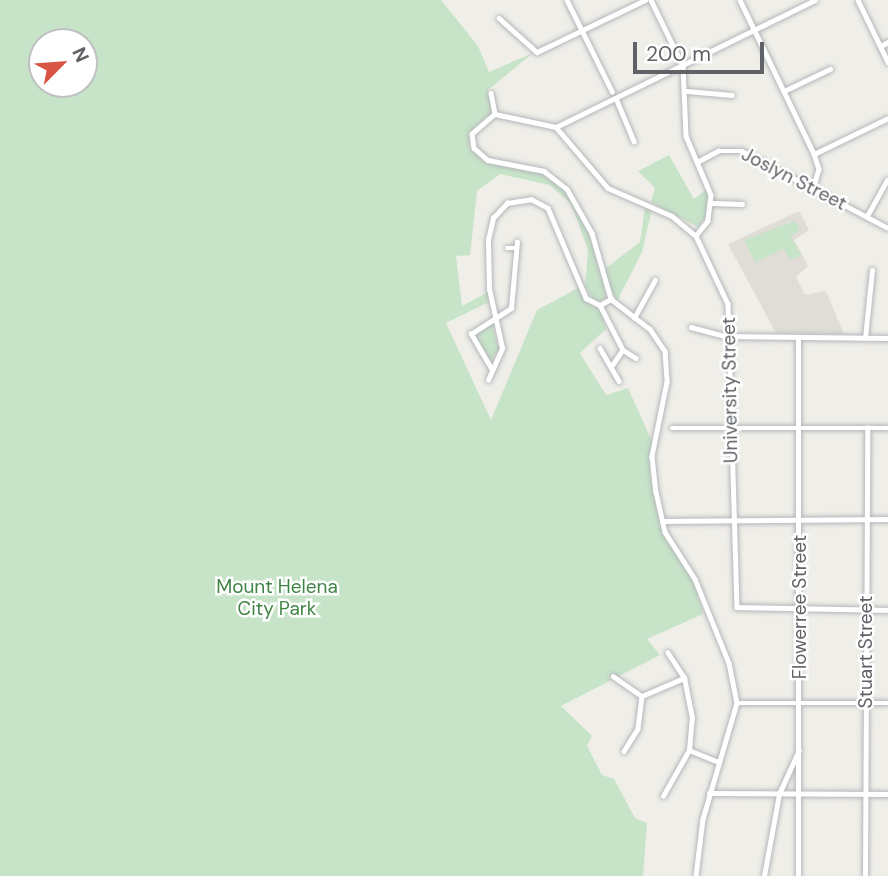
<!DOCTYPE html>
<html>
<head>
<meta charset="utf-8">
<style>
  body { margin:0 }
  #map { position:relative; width:888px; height:876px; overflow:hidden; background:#efeee8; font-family:"DM Sans",sans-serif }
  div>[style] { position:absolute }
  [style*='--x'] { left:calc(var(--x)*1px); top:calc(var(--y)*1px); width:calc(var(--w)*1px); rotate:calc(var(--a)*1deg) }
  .education>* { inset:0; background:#dfddd6 }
  .green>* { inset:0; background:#c7e4c8 }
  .roads { filter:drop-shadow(0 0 2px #b5b7bb) drop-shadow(0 0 2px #b5b7bb) }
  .street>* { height:4.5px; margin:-2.25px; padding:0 2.25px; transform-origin:2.25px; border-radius:2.25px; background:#fff }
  span { translate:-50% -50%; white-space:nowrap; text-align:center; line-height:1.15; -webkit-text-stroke:5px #fff; paint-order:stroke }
  .street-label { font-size:19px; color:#5f6266 }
  .park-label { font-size:19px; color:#408445 }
  .north { position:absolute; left:28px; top:28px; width:70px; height:70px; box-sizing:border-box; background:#fff; border:2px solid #bfc0c2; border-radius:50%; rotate:65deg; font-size:19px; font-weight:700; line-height:28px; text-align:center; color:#5f6266 }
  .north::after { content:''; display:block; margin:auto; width:24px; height:32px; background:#d85445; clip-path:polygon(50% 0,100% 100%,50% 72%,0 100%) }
  .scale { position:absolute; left:633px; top:42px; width:131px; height:32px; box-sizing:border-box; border:4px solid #5f6266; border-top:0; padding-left:9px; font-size:21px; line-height:24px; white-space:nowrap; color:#5f6266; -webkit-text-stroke:5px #fff; paint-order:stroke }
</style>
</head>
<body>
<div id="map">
  <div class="education">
    <i style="clip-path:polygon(799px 211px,809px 230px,794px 240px,808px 266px,796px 277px,805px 295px,826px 291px,844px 334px,776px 333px,728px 244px)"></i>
  </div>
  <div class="green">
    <i style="clip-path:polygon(evenodd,0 0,441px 0,478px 46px,489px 72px,533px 53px,488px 90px,492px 113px,474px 128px,469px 145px,484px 162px,542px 173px,568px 193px,586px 223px,607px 298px,595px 302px,585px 286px,588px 250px,571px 204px,550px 185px,500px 174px,477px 191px,470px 255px,456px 256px,462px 306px,488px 292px,489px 302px,446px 323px,491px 420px,537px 310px,580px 287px,587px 303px,600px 309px,606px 329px,580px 353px,606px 395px,628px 388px,652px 441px,650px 472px,661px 526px,693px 579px,703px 614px,647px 639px,660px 655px,561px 706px,592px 736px,587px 746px,602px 775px,614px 779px,635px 818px,647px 823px,643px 876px,0 876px,0 0,42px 42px,84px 42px,84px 84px,42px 84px,42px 42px)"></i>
    <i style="clip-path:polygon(669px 155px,694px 199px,708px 188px,708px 212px,698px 227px,651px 202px,655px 188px,638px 171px)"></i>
    <i style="clip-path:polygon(645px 207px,652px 209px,642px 252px,617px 301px,602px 271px,640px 242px)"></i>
    <i style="clip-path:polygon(795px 221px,800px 230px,790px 237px,802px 255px,790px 260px,784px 249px,755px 262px,744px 240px)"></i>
    <i style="clip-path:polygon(491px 322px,499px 349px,488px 365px,473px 334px)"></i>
  </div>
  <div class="roads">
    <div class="street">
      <i style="--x:567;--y:0;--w:102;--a:63.7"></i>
      <i style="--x:651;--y:0;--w:73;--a:64.1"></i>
      <i style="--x:683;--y:66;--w:70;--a:87.5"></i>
      <i style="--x:686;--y:136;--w:64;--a:67"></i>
      <i style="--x:711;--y:195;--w:26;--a:97"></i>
      <i style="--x:708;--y:221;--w:19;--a:129"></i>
      <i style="--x:740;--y:0;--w:171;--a:64.3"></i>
      <i style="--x:814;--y:154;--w:16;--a:72"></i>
      <i style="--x:819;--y:169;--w:19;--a:106"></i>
      <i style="--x:858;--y:0;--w:69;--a:64.2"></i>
      <i style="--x:499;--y:18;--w:51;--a:41.8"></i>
      <i style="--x:537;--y:52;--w:120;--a:-25.7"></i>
      <i style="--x:881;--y:46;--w:8;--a:-30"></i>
      <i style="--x:687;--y:91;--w:45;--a:5.1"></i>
      <i style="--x:784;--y:91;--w:51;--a:-25.6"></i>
      <i style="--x:491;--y:93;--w:21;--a:79"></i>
      <i style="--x:495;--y:114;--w:30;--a:139"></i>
      <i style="--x:472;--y:134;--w:14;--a:82"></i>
      <i style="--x:474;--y:148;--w:18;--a:41"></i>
      <i style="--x:488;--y:160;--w:57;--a:11.1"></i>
      <i style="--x:544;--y:171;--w:29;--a:38"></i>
      <i style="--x:567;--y:189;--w:51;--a:60.4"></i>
      <i style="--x:592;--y:233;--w:69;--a:73.9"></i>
      <i style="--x:611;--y:299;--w:49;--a:37.6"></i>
      <i style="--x:650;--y:329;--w:27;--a:56"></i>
      <i style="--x:665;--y:351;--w:31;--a:86"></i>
      <i style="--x:667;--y:382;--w:76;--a:101.5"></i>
      <i style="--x:652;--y:456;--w:36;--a:84"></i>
      <i style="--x:656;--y:492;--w:41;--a:77.3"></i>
      <i style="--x:665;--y:532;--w:56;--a:57.4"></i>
      <i style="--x:695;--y:579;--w:91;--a:68"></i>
      <i style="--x:729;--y:663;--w:41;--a:78.7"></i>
      <i style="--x:737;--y:703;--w:121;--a:106.3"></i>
      <i style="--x:703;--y:819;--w:57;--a:97"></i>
      <i style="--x:616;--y:98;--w:47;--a:67.3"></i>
      <i style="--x:495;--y:114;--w:62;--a:12"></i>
      <i style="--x:556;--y:127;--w:288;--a:-26.1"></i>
      <i style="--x:556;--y:127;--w:80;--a:49.6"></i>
      <i style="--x:608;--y:188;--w:70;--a:23.6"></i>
      <i style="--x:672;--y:216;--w:31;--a:40"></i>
      <i style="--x:696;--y:236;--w:75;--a:64.8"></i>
      <i style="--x:728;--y:304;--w:303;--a:88.3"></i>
      <i style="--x:737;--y:607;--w:151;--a:1.1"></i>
      <i style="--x:814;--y:154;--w:82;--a:-25.9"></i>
      <i style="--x:697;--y:162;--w:24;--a:-28"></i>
      <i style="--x:718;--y:151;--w:24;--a:0"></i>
      <i style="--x:742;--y:151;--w:165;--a:27.8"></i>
      <i style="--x:712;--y:203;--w:30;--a:2"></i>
      <i style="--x:867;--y:216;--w:41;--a:-60.9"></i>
      <i style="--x:507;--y:248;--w:10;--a:0"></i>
      <i style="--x:600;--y:305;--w:51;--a:62.9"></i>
      <i style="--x:623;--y:350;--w:18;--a:124"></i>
      <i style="--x:634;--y:318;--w:43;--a:-61.1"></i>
      <i style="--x:691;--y:327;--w:34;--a:15"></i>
      <i style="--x:724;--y:336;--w:164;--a:0.7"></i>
      <i style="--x:799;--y:338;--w:538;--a:90"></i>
      <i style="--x:865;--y:338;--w:68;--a:-84.1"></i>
      <i style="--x:600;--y:348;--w:38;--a:60"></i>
      <i style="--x:623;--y:350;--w:15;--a:32"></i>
      <i style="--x:492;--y:370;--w:42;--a:-120.3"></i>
      <i style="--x:471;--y:334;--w:48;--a:-33"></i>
      <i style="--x:511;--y:308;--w:66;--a:-84.8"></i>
      <i style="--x:488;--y:380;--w:35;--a:-66"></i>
      <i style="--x:502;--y:348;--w:60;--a:-102.4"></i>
      <i style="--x:489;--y:289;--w:49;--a:-91.2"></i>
      <i style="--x:488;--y:240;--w:23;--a:-77"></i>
      <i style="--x:493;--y:218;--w:21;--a:-47"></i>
      <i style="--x:507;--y:203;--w:24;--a:-9"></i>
      <i style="--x:531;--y:199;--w:19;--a:28"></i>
      <i style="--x:548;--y:208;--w:98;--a:67.1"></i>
      <i style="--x:586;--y:298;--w:16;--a:27"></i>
      <i style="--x:600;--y:305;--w:13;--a:-29"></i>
      <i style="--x:672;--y:428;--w:216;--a:0"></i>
      <i style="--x:662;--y:521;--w:226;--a:-0.5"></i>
      <i style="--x:613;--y:676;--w:35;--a:35"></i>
      <i style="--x:642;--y:696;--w:33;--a:97"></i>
      <i style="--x:638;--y:729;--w:26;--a:122"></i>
      <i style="--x:642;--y:696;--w:46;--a:-23.2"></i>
      <i style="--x:737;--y:703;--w:151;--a:0"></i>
      <i style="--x:689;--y:750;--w:31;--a:22"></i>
      <i style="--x:709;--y:793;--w:179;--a:0.3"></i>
      <i style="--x:663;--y:796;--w:53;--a:-60.5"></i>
      <i style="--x:689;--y:750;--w:32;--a:-85"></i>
      <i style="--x:692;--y:718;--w:41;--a:-101.3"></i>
      <i style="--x:684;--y:678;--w:30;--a:-123"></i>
      <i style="--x:764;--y:876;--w:83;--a:-79.6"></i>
      <i style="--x:779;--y:794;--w:48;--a:-65.6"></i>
      <i style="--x:865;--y:876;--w:448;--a:-89.7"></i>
    </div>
  </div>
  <div class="street-label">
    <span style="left:794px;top:179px;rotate:27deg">Joslyn Street</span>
    <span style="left:730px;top:390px;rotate:-91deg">University Street</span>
    <span style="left:800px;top:607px;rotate:-90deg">Flowerree Street</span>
    <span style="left:866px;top:652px;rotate:-90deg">Stuart Street</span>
  </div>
  <div class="park-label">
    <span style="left:277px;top:598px">Mount Helena<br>City Park</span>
  </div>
  <div class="north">N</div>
  <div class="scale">200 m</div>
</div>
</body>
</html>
